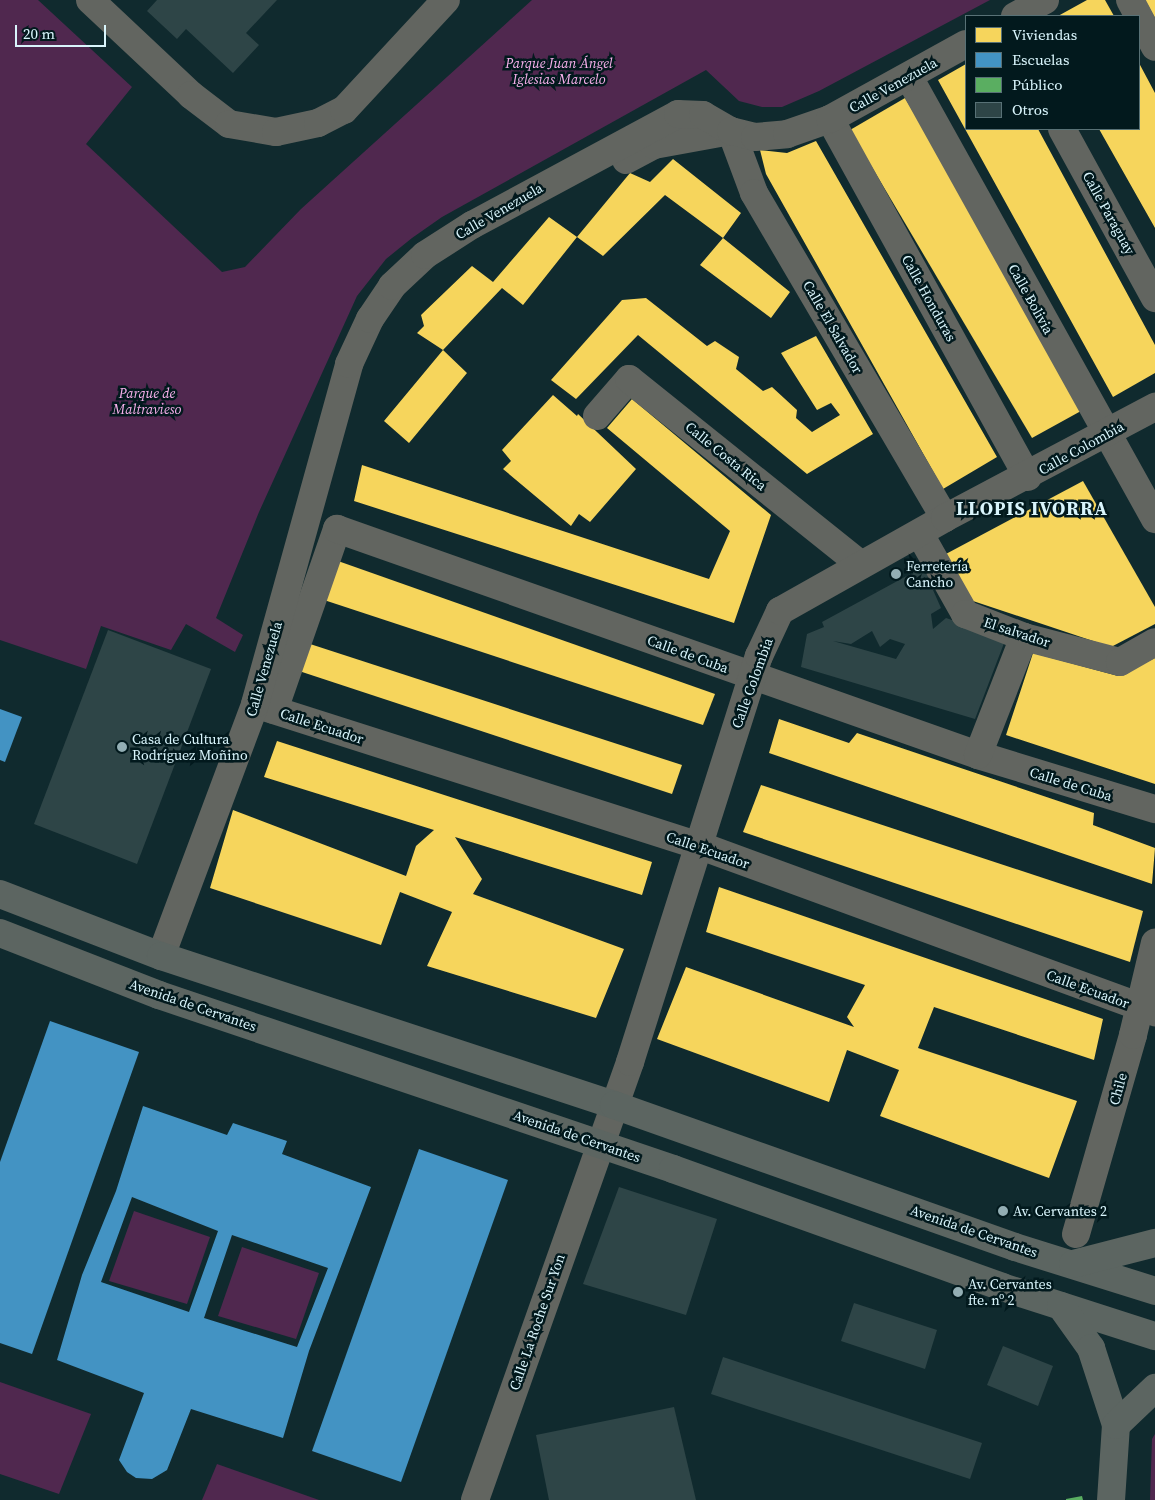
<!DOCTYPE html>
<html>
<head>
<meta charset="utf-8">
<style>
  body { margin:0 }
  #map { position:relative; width:1155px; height:1500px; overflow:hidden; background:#102a2e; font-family:"Source Serif 4",serif }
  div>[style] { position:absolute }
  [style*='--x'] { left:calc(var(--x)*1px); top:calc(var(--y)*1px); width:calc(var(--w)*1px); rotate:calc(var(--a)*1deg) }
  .green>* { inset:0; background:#50284f }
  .homes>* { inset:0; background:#f6d55c }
  .schools>* { inset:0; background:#4393c3 }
  .public>* { inset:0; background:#5aae61 }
  .building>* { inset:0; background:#2e4547 }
  .minor>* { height:28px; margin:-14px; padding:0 14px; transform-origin:14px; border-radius:14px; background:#626560 }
  .major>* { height:28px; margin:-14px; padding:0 14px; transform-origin:14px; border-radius:14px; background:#5c6561 }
  .dots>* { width:14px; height:14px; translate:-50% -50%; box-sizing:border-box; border:2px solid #02191d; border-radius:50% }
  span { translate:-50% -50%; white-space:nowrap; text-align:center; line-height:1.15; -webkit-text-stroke:5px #02191d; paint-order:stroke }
  .park-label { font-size:14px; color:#f8b0ec; font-style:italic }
  .street-label { font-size:14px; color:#d9f5fc }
  .poi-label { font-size:14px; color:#d9f5fc }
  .left { translate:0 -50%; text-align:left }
  .district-label { font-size:19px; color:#d9f5fc; font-weight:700; letter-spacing:1px }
  .legend { position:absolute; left:965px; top:15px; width:175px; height:115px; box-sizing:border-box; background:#02191d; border:1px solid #587176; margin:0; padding:6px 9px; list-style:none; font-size:15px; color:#d9f5fc }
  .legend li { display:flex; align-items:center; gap:10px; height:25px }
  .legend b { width:25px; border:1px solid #587176 }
  .scale { position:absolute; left:15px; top:25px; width:91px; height:22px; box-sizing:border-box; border:2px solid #d9f5fc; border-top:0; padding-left:6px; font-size:15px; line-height:18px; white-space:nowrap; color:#d9f5fc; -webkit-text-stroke:4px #02191d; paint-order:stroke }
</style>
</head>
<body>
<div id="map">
  <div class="green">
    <i style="clip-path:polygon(0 0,38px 0,132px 87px,86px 144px,222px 272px,245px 267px,301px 209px,532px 0,990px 0,819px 91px,782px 107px,762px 107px,739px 101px,706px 70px,442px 217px,412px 238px,386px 259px,357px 296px,259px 512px,216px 618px,243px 635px,235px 652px,186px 624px,171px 650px,101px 626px,86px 669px,0 640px)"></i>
    <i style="clip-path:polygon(134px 1211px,210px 1237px,187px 1304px,109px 1281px)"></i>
    <i style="clip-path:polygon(242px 1247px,319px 1273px,296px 1339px,218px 1316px)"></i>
    <i style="clip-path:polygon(0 1382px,91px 1414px,59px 1494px,0 1474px)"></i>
    <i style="clip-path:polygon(1155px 1434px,1155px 1500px,1150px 1500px,1152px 1439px)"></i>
    <i style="clip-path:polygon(217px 1464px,319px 1500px,202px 1500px)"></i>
  </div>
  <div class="homes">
    <i style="clip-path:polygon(1087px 0,1105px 0,1114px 16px,1058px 16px)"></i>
    <i style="clip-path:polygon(1145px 0,1155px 0,1155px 18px)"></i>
    <i style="clip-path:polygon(1139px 63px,1155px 93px,1155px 228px,1099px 129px,1139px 129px)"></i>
    <i style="clip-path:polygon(966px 64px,966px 129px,1038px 129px,1155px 345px,1155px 373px,1113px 397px,938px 80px)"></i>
    <i style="clip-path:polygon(905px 98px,1090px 406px,1032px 438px,850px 130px)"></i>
    <i style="clip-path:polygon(816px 141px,997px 457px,943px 489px,766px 174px,760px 150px,787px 153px)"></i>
    <i style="clip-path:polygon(673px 159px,741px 213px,723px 238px,790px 292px,771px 318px,700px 265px,723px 238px,665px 195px,603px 256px,577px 237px,630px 173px,650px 182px)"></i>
    <i style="clip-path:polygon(549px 217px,577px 237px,523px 305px,502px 288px,443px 350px,467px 373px,409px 443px,384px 421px,443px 350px,417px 333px,424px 326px,421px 315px,472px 266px,493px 282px)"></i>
    <i style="clip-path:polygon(646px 298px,707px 346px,715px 341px,739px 357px,736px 369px,763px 391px,772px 387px,797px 410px,796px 418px,812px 432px,840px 415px,831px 403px,817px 410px,781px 353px,816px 336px,873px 434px,807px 474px,638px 335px,576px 399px,551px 380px,622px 300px)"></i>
    <i style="clip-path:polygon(553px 395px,577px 416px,578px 414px,636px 469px,590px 522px,579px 514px,571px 526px,503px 469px,511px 461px,502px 450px)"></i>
    <i style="clip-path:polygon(632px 399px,771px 515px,734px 623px,354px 501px,362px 465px,709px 579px,730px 531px,607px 428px)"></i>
    <i style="clip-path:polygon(1083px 481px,1155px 607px,1155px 624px,1111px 647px,967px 599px,944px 555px)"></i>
    <i style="clip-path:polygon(338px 561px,715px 694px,703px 725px,324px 600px)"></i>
    <i style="clip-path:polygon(307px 643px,682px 765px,672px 794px,296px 670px)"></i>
    <i style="clip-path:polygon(1033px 653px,1118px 676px,1155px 658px,1155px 784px,1006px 735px)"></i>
    <i style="clip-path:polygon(779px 719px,849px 743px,857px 733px,1094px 813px,1093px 825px,1155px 848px,1152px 884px,769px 753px)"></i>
    <i style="clip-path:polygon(277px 741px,652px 862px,642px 895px,455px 837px,482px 879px,473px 894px,624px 949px,596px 1018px,427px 966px,452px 912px,400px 892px,381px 945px,210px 888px,233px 810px,406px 876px,416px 846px,434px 830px,264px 777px)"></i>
    <i style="clip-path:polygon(761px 785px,1143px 911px,1130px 962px,743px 832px)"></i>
    <i style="clip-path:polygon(719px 887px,1103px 1019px,1094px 1060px,934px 1007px,918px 1048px,1077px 1101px,1049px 1178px,880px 1116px,899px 1070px,847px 1050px,829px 1102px,657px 1039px,686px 967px,854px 1027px,847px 1017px,865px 985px,706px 932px)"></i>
  </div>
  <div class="schools">
    <i style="clip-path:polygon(0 709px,22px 717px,5px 762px,0 760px)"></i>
    <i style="clip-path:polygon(50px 1021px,139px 1052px,32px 1354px,0 1343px,0 1162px)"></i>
    <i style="clip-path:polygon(evenodd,143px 1106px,227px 1135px,233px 1123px,287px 1141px,282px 1154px,371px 1187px,309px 1351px,283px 1438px,191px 1409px,167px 1470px,152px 1479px,136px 1478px,127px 1472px,119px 1460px,144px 1393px,57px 1360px,82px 1275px,116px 1191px,143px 1106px,132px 1197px,218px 1231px,189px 1312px,101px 1282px,132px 1197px,143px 1106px,232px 1235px,328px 1268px,297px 1347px,204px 1318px,232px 1235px)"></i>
    <i style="clip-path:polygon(419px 1149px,508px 1180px,401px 1482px,312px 1451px)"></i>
  </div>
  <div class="public">
    <i style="clip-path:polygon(1082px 1496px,1083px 1500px,1066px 1500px,1066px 1499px)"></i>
  </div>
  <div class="building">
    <i style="clip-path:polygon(157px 0,277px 0,246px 33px,259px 45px,233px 73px,186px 29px,177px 39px,147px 11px)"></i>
    <i style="clip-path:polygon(evenodd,925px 566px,937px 588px,933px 590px,941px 608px,931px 614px,933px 629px,946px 618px,1006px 638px,975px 719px,801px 667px,807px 634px,824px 627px,822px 622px,925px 566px,872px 631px,880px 647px,890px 639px,905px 644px,896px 659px,833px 641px,851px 644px,872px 631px)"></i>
    <i style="clip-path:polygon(108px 630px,211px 669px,137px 864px,34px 824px)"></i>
    <i style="clip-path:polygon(619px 1187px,717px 1219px,686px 1315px,583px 1284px)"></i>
    <i style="clip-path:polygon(854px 1303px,937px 1330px,925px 1369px,841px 1341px)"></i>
    <i style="clip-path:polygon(1003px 1346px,1053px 1366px,1038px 1406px,987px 1385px)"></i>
    <i style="clip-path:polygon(723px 1357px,982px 1443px,970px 1479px,711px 1394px)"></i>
    <i style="clip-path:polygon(674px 1407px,696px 1500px,549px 1500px,536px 1435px)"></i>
  </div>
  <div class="minor">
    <i style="--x:90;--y:0;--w:139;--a:43.2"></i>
    <i style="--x:191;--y:95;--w:48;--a:37.3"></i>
    <i style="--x:229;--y:124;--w:48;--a:9.7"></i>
    <i style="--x:276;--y:132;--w:43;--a:-12.1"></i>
    <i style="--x:318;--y:123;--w:29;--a:-27"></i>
    <i style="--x:344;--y:110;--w:150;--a:-47.2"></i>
    <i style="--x:1130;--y:0;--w:53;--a:62"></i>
    <i style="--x:1015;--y:16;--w:34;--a:-28"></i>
    <i style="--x:909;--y:77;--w:506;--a:60.9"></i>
    <i style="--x:830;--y:119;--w:409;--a:61.1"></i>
    <i style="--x:1062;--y:129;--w:193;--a:61.2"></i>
    <i style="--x:731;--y:131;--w:66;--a:69.6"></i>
    <i style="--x:754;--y:193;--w:377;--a:59.6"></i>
    <i style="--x:626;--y:160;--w:32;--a:-28"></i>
    <i style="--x:654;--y:145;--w:78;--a:-10.3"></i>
    <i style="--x:597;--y:416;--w:49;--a:-49.1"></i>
    <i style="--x:629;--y:379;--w:297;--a:38.7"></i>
    <i style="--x:920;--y:534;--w:92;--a:60.6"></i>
    <i style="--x:965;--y:614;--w:63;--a:21.3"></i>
    <i style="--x:1024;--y:637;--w:99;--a:14.6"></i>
    <i style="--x:1120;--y:662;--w:40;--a:-29.7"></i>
    <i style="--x:258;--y:705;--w:462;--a:17.7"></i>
    <i style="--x:698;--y:845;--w:487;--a:20.1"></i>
    <i style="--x:274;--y:710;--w:192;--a:-70.8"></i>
    <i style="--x:337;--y:529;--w:680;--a:19.42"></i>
    <i style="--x:978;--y:755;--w:185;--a:17"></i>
    <i style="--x:978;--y:755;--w:127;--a:-68.7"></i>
    <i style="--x:161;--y:956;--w:269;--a:-69.5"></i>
    <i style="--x:255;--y:704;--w:353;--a:-74.5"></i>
    <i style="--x:349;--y:364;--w:50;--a:-65"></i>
    <i style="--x:370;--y:319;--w:40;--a:-56"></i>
    <i style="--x:392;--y:286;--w:45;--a:-43.2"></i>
    <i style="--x:425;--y:255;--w:56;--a:-32.6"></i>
    <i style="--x:472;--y:225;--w:234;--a:-28.3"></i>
    <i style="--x:678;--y:114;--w:25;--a:2"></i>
    <i style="--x:703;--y:115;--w:32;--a:30"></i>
    <i style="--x:731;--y:131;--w:25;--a:14"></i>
    <i style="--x:755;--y:137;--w:32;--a:-5"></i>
    <i style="--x:787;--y:134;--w:46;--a:-19.2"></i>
    <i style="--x:830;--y:119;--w:155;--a:-28.9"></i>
    <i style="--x:1076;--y:1234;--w:207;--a:-74"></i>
    <i style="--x:1133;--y:1035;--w:95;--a:-76.6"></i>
    <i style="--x:475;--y:1500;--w:465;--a:-70.5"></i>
    <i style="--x:630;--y:1062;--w:426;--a:-72.4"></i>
    <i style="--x:759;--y:656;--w:50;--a:-65"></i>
    <i style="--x:780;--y:611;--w:189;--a:-29.4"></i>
    <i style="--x:945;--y:518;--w:238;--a:-27.9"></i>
  </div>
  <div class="major">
    <i style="--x:0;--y:894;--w:173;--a:21.1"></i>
    <i style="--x:161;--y:956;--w:477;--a:18.2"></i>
    <i style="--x:614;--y:1105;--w:425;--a:19.5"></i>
    <i style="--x:1015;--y:1247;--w:147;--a:17.4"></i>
    <i style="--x:0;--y:933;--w:171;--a:21.3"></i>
    <i style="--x:159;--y:995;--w:543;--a:18.7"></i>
    <i style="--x:673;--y:1169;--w:350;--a:19.7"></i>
    <i style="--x:1002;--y:1287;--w:161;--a:17.8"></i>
    <i style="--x:1073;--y:1264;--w:85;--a:-14.4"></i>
    <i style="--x:1061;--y:1306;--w:52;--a:54.5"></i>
    <i style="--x:1091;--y:1348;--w:81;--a:72"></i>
    <i style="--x:1116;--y:1425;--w:75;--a:93.8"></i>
    <i style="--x:1116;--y:1425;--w:54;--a:-43.5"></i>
  </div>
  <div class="dots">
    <i style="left:896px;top:574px;background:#93aeb4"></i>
    <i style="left:122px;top:747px;background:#93aeb4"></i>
    <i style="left:1003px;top:1211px;background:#93aeb4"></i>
    <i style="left:958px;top:1292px;background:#93aeb4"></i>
  </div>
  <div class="park-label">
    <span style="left:559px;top:71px">Parque Juan Ángel<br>Iglesias Marcelo</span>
    <span style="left:147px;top:401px">Parque de<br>Maltravieso</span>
  </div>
  <div class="street-label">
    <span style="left:893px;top:85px;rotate:-29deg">Calle Venezuela</span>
    <span style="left:499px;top:211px;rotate:-30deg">Calle Venezuela</span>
    <span style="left:1109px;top:213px;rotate:61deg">Calle Paraguay</span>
    <span style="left:929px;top:298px;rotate:61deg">Calle Honduras</span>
    <span style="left:1031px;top:299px;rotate:61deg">Calle Bolivia</span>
    <span style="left:833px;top:327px;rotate:60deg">Calle El Salvador</span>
    <span style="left:1081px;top:448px;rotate:-29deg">Calle Colombia</span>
    <span style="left:726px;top:456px;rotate:39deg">Calle Costa Rica</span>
    <span style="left:1017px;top:632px;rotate:18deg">El salvador</span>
    <span style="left:688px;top:654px;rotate:20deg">Calle de Cuba</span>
    <span style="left:264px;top:669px;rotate:-74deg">Calle Venezuela</span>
    <span style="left:752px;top:683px;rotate:-70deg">Calle Colombia</span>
    <span style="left:322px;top:726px;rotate:18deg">Calle Ecuador</span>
    <span style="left:1071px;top:784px;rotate:17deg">Calle de Cuba</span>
    <span style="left:708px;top:850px;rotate:19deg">Calle Ecuador</span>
    <span style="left:1088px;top:989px;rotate:20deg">Calle Ecuador</span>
    <span style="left:193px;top:1005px;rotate:19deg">Avenida de Cervantes</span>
    <span style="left:1118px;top:1089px;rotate:-75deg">Chile</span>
    <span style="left:577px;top:1136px;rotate:19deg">Avenida de Cervantes</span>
    <span style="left:974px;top:1231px;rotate:19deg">Avenida de Cervantes</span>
    <span style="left:537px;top:1322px;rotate:-71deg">Calle La Roche Sur Yon</span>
  </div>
  <div class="poi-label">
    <span class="left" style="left:906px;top:574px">Ferretería<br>Cancho</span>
    <span class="left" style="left:132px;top:747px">Casa de Cultura<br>Rodríguez Moñino</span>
    <span class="left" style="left:1013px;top:1211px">Av. Cervantes 2</span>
    <span class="left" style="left:968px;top:1292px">Av. Cervantes<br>fte. nº 2</span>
  </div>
  <div class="district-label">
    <span style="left:1032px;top:509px">LLOPIS IVORRA</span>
  </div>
  <ul class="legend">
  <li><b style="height:14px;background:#f6d55c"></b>Viviendas</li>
  <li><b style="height:14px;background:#4393c3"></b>Escuelas</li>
  <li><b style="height:14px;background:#5aae61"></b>Público</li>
  <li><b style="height:14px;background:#2e4547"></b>Otros</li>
  </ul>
  <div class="scale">20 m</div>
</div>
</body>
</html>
